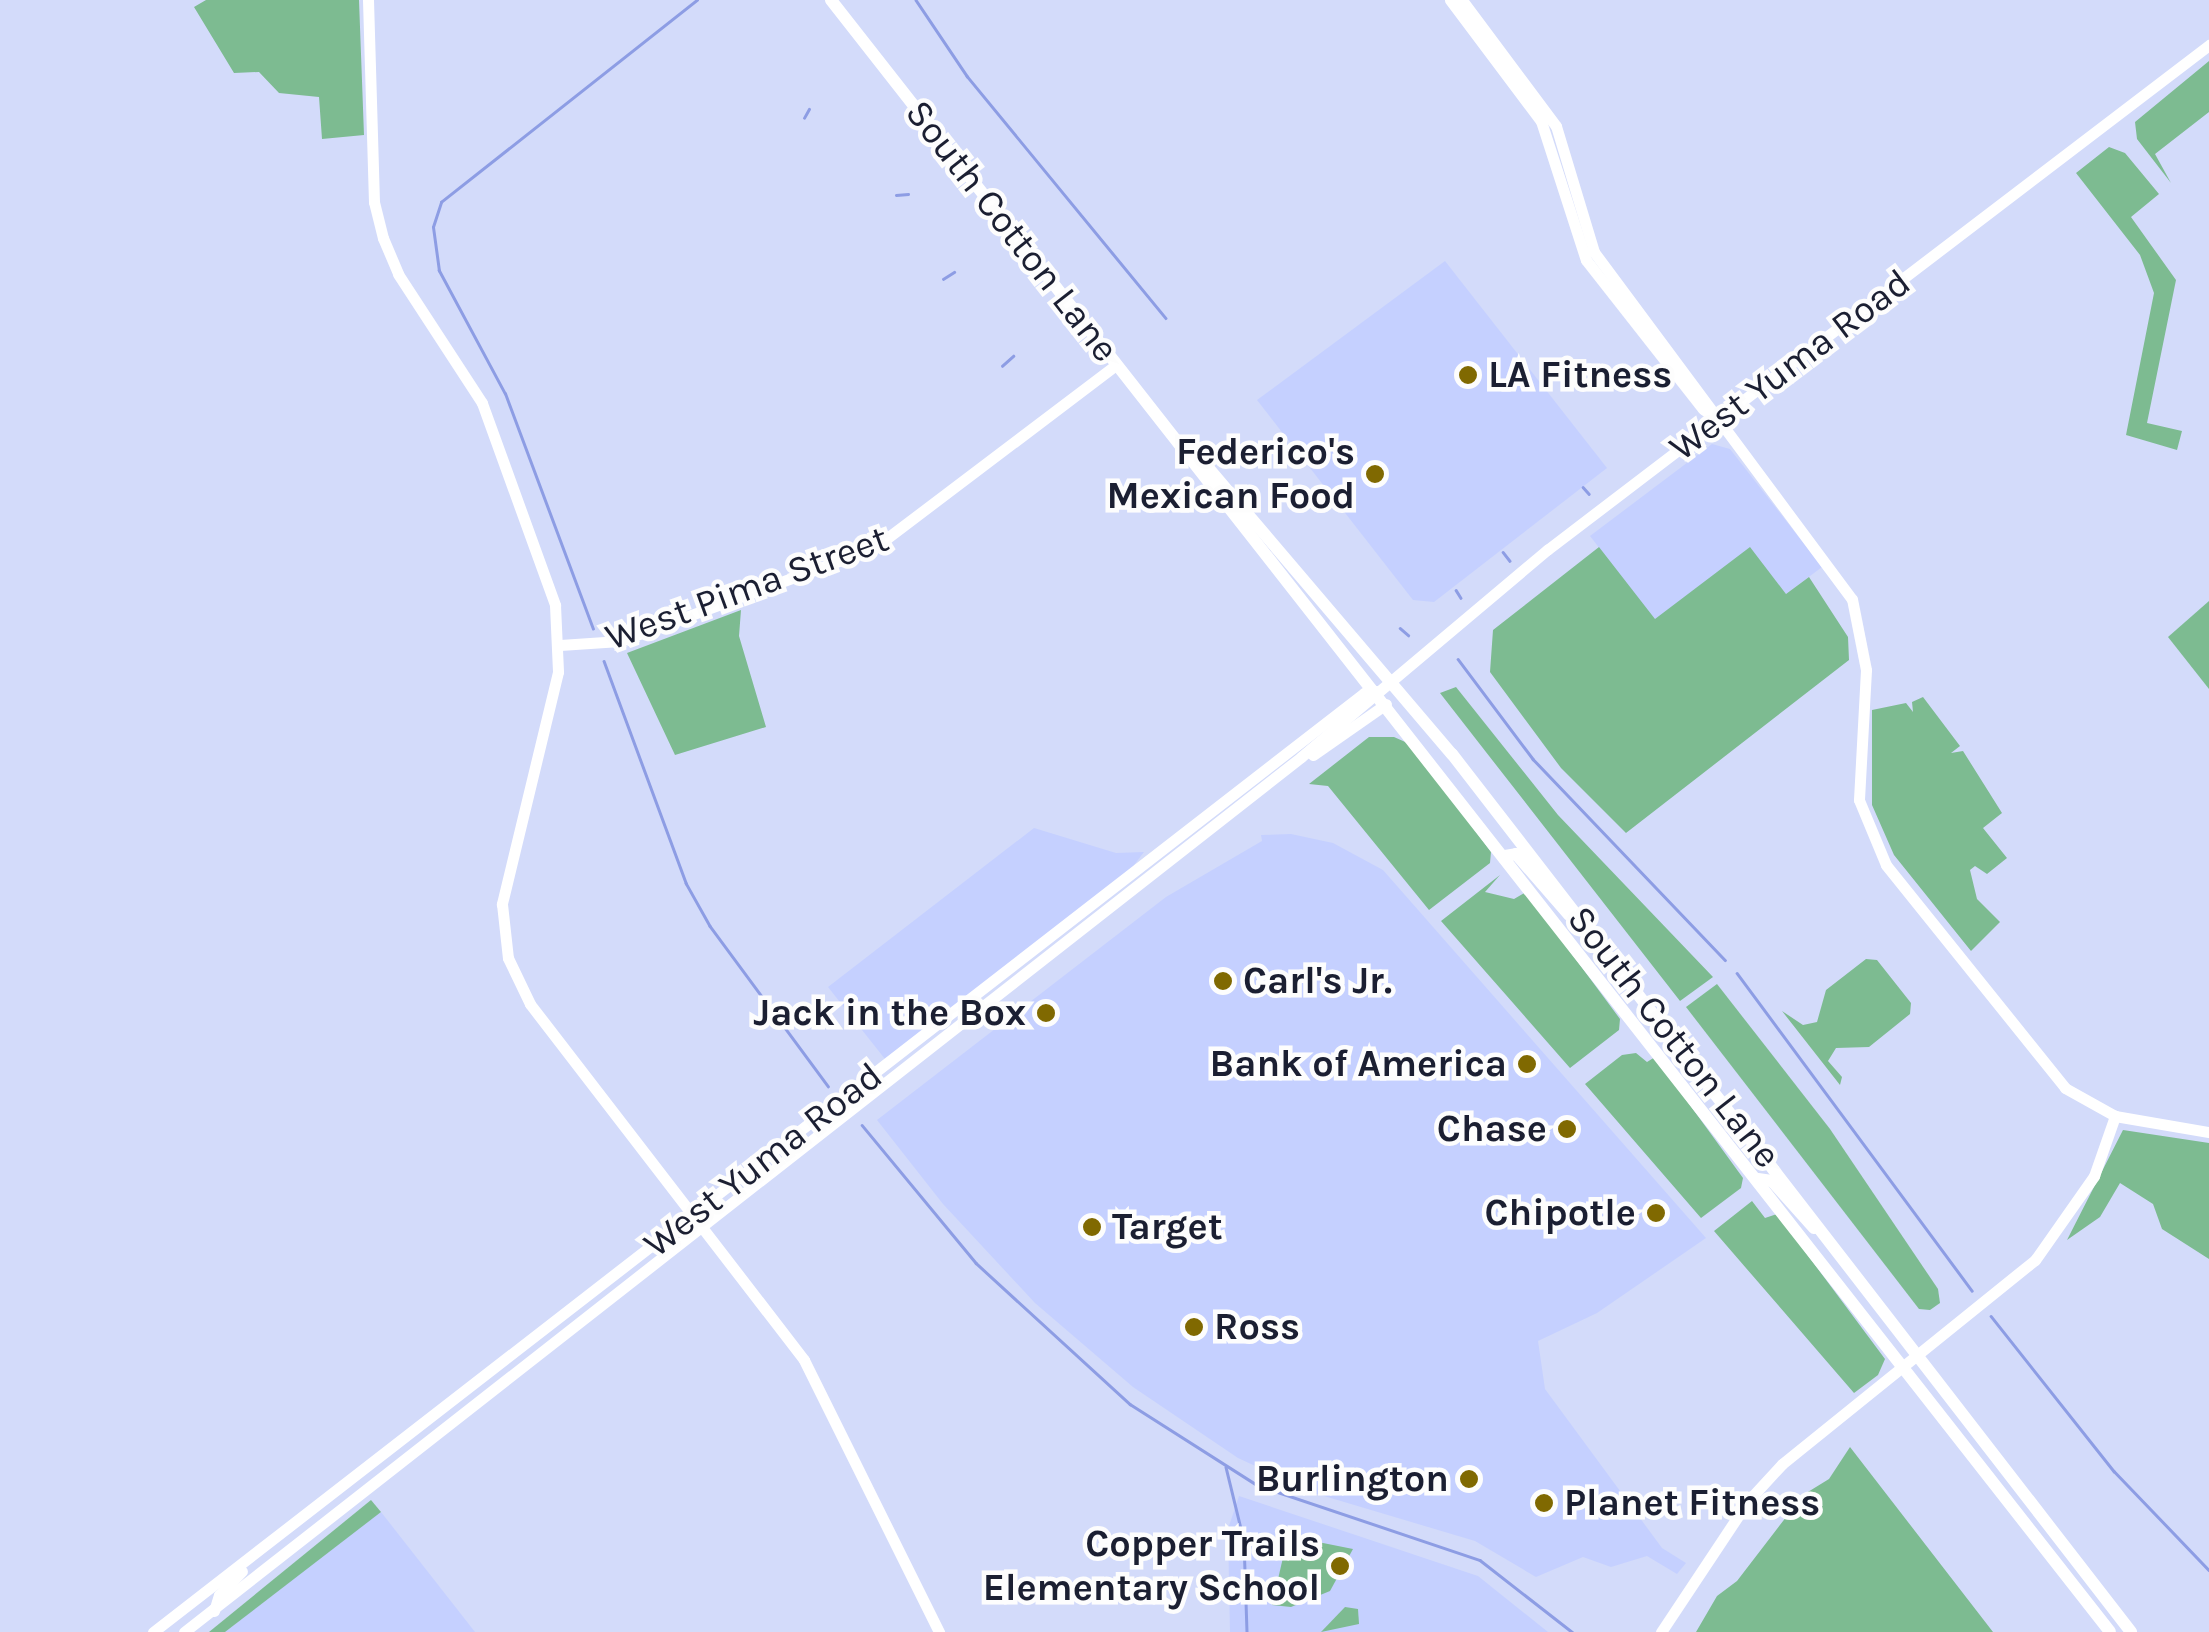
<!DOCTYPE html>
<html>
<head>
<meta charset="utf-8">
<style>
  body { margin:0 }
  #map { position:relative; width:2209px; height:1632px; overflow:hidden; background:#d3dbfa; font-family:Karla,sans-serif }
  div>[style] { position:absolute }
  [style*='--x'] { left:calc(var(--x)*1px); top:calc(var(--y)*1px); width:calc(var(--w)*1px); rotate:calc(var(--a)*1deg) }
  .built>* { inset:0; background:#c5d0ff }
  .green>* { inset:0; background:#7dbb91 }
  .stream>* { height:2.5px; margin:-1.25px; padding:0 1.25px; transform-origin:1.25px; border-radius:1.25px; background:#8d9de4 }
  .secondary>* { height:11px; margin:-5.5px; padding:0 5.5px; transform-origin:5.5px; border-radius:5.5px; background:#fff }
  .primary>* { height:12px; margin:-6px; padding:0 6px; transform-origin:6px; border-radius:6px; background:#fff }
  .dots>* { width:28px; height:28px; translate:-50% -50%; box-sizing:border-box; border:5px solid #fdfdfd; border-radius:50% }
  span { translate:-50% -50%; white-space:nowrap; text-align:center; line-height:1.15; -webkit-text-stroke:9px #fdfdfd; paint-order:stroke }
  .street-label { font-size:38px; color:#1b1f32 }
  .poi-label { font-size:38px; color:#1b1f32; font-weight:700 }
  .left { translate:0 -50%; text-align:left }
  .right { translate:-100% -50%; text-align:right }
</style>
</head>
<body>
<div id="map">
  <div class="built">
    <i style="clip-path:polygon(1445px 261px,1607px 468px,1434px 602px,1413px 600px,1257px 400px)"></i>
    <i style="clip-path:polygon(1712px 444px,1730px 449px,1822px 567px,1786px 594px,1750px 548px,1655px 620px,1590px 536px)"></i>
    <i style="clip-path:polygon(1034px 828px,1116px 853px,1144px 852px,1131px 869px,885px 1059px,828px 987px)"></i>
    <i style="clip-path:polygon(1291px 834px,1333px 843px,1383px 870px,1706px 1238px,1597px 1313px,1538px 1341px,1545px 1389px,1662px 1548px,1686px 1563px,1677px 1574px,1647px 1556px,1611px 1567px,1583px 1557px,1536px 1577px,1475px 1541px,1314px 1493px,1238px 1458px,1133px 1387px,1035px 1303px,943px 1204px,877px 1120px,1166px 897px,1262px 841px,1261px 835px)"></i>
    <i style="clip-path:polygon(1239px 1496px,1478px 1576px,1548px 1632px,1230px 1632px,1228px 1529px)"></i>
    <i style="clip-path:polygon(381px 1512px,475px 1632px,225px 1632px,356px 1530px)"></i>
  </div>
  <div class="green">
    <i style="clip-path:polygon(206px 0,359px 0,364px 135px,322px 139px,319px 97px,279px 93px,259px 72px,234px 73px,194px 7px)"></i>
    <i style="clip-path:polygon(2209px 61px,2209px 112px,2155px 154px,2171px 183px,2137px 139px,2135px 122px)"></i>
    <i style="clip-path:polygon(2109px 147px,2125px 153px,2159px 194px,2131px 217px,2176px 280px,2147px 423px,2182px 431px,2177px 450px,2126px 435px,2154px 293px,2140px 255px,2076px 173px)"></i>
    <i style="clip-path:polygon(1599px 547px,1655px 619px,1750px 547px,1786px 594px,1809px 577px,1848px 637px,1849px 660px,1626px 833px,1561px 768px,1490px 672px,1493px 630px)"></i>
    <i style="clip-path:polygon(2209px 601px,2209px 689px,2168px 637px)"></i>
    <i style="clip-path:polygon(741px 610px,739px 636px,766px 727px,675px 755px,627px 653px)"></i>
    <i style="clip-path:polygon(1456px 687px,1558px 815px,1713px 977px,1680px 1001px,1440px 693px)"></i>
    <i style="clip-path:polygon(1923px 697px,1960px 746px,1951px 753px,1963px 751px,2002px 813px,1983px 828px,2007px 858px,1987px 874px,1975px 866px,1970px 870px,1977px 899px,2000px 922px,1971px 951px,1894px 855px,1872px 805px,1872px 710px,1906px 703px,1913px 712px,1912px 702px)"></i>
    <i style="clip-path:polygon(1369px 737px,1394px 737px,1412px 745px,1491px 852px,1490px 863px,1429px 910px,1328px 786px,1309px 784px)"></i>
    <i style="clip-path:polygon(1500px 875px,1485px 892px,1514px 899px,1526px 892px,1620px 1019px,1619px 1030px,1570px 1068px,1441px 921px)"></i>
    <i style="clip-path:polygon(1866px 959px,1877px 960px,1911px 1003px,1910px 1014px,1869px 1047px,1836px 1048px,1828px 1061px,1842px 1077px,1840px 1085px,1782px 1011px,1803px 1025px,1817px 1022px,1826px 990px)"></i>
    <i style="clip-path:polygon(1717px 984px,1830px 1129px,1938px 1289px,1940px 1303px,1930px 1310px,1919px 1309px,1686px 1007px)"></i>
    <i style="clip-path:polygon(1636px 1053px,1647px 1062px,1655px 1057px,1743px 1178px,1741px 1188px,1701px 1218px,1585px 1084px,1622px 1055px)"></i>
    <i style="clip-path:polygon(2123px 1130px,2209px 1143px,2209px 1259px,2162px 1229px,2153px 1204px,2120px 1183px,2100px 1217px,2067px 1240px)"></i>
    <i style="clip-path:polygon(1752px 1201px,1765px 1218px,1777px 1214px,1885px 1359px,1878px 1375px,1854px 1393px,1714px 1231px)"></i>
    <i style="clip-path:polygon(1850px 1447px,1993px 1632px,1696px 1632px,1717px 1596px,1737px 1581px,1803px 1495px,1829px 1479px)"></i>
    <i style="clip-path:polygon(371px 1500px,381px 1512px,225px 1632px,209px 1632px)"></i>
    <i style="clip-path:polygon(1288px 1536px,1353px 1549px,1330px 1591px,1291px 1607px,1272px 1605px)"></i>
    <i style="clip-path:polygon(1345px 1607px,1358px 1609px,1359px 1624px,1321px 1632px)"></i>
  </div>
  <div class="stream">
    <i style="--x:916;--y:0;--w:92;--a:56.1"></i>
    <i style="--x:967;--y:76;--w:313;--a:50.6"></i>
    <i style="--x:804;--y:118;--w:10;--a:-61"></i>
    <i style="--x:896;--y:195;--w:12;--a:-5"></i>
    <i style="--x:943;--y:279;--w:13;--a:-32"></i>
    <i style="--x:1002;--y:366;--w:15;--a:-42"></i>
    <i style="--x:1583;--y:487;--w:9;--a:49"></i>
    <i style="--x:1503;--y:552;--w:11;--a:52"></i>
    <i style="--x:1456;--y:590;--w:9;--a:58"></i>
    <i style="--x:1400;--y:628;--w:11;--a:41"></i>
    <i style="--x:593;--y:629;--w:251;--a:-110.5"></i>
    <i style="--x:505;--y:394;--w:140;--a:-118.2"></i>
    <i style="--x:439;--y:271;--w:44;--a:-97.8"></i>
    <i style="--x:433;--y:227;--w:26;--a:-72"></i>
    <i style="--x:441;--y:202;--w:326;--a:-38.3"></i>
    <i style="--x:1458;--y:659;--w:125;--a:53.1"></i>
    <i style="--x:1533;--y:759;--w:278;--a:46.3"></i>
    <i style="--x:604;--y:661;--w:237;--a:69.7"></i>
    <i style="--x:686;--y:883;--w:49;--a:60.8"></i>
    <i style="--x:710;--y:926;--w:199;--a:53.6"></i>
    <i style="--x:1737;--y:973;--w:395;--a:53.5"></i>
    <i style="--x:862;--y:1125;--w:179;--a:50.4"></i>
    <i style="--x:976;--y:1263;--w:209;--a:42.5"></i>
    <i style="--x:1130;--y:1404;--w:151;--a:32.5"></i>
    <i style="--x:1257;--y:1485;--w:235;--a:18.6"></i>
    <i style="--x:1480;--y:1560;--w:117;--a:38"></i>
    <i style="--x:1991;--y:1316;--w:198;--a:51.6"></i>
    <i style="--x:2114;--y:1471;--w:137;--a:46.2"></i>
    <i style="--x:1226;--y:1467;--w:76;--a:76.3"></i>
    <i style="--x:1244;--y:1541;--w:91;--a:88.1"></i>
  </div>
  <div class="secondary">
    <i style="--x:368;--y:0;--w:202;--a:88.3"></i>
    <i style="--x:374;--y:202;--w:37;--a:76"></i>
    <i style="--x:383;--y:238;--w:39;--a:67"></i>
    <i style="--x:398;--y:274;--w:154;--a:56.9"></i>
    <i style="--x:482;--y:403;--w:215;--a:70.1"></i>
    <i style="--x:555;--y:605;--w:67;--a:87.4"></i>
    <i style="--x:558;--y:672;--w:239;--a:103.6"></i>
    <i style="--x:502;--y:904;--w:54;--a:83.7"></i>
    <i style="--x:508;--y:958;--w:51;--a:64.4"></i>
    <i style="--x:530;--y:1004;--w:449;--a:52.4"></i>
    <i style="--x:804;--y:1360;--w:304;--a:63.6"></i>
    <i style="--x:1450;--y:0;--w:151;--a:53.1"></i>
    <i style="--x:1541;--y:121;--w:146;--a:72.1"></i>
    <i style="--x:1586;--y:260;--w:189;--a:51.9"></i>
    <i style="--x:1703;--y:409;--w:19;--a:36"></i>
    <i style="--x:1462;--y:0;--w:157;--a:53.3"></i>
    <i style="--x:1556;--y:126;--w:132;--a:73.2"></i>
    <i style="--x:1594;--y:252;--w:432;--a:53.4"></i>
    <i style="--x:1852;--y:599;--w:72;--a:78.8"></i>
    <i style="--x:1866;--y:670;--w:130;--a:93.1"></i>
    <i style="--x:1859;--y:800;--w:70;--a:67.4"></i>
    <i style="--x:1886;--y:865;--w:286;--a:51.2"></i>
    <i style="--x:2065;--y:1088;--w:57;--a:29.2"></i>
    <i style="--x:2115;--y:1116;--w:95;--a:9.7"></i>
    <i style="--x:560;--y:645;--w:60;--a:-3.8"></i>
    <i style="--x:620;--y:641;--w:270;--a:-20.1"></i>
    <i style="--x:874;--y:548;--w:303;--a:-37.1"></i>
    <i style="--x:1313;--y:755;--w:89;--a:-34.9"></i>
    <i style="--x:214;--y:1611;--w:17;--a:-73"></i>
    <i style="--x:219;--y:1595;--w:33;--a:-46"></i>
    <i style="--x:153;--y:1632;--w:1532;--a:-37.79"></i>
    <i style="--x:1364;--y:693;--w:12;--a:-9"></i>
    <i style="--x:184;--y:1632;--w:1419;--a:-38.07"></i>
    <i style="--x:1301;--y:757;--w:322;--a:-40.1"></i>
    <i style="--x:1547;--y:550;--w:833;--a:-37.34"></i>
    <i style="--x:1661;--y:1632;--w:157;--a:-56.4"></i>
    <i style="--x:1748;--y:1501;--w:50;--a:-47.4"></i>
    <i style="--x:1782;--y:1464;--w:325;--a:-38.9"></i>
    <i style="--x:2035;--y:1260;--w:103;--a:-54.9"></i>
    <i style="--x:2094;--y:1176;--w:64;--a:-70.7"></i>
  </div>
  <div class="primary">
    <i style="--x:831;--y:0;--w:2073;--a:51.91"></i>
    <i style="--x:1210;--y:470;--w:373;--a:49.6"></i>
    <i style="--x:1452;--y:754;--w:1110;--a:52.28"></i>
    <i style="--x:1505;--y:856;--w:11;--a:-10"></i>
    <i style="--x:1516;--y:854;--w:81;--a:49"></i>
    <i style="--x:1758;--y:1179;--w:14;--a:8"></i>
    <i style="--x:1772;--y:1181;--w:63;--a:48.2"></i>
  </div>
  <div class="dots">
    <i style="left:1468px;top:375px;background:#806901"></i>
    <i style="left:1375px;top:474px;background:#806901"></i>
    <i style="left:1223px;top:981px;background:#806901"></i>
    <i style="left:1046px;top:1013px;background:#806901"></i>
    <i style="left:1527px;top:1064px;background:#806901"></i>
    <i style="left:1567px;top:1129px;background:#806901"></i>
    <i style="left:1656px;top:1213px;background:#806901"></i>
    <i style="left:1092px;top:1227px;background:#806901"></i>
    <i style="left:1194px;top:1327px;background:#806901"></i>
    <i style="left:1469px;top:1479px;background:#806901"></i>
    <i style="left:1544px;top:1503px;background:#806901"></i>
    <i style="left:1340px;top:1566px;background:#806901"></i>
  </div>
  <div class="street-label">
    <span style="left:1012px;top:231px;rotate:52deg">South Cotton Lane</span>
    <span style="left:1790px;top:365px;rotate:-37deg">West Yuma Road</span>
    <span style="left:747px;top:588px;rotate:-20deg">West Pima Street</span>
    <span style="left:1674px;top:1037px;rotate:52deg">South Cotton Lane</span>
    <span style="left:763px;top:1160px;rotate:-38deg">West Yuma Road</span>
  </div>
  <div class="poi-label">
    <span class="left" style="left:1488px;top:375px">LA Fitness</span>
    <span class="right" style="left:1355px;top:474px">Federico's<br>Mexican Food</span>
    <span class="left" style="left:1243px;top:981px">Carl's Jr.</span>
    <span class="right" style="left:1026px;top:1013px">Jack in the Box</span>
    <span class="right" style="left:1507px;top:1064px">Bank of America</span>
    <span class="right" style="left:1547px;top:1129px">Chase</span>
    <span class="right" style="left:1636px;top:1213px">Chipotle</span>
    <span class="left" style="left:1112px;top:1227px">Target</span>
    <span class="left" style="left:1214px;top:1327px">Ross</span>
    <span class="right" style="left:1449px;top:1479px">Burlington</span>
    <span class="left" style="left:1564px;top:1503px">Planet Fitness</span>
    <span class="right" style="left:1320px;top:1566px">Copper Trails<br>Elementary School</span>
  </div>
</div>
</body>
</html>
